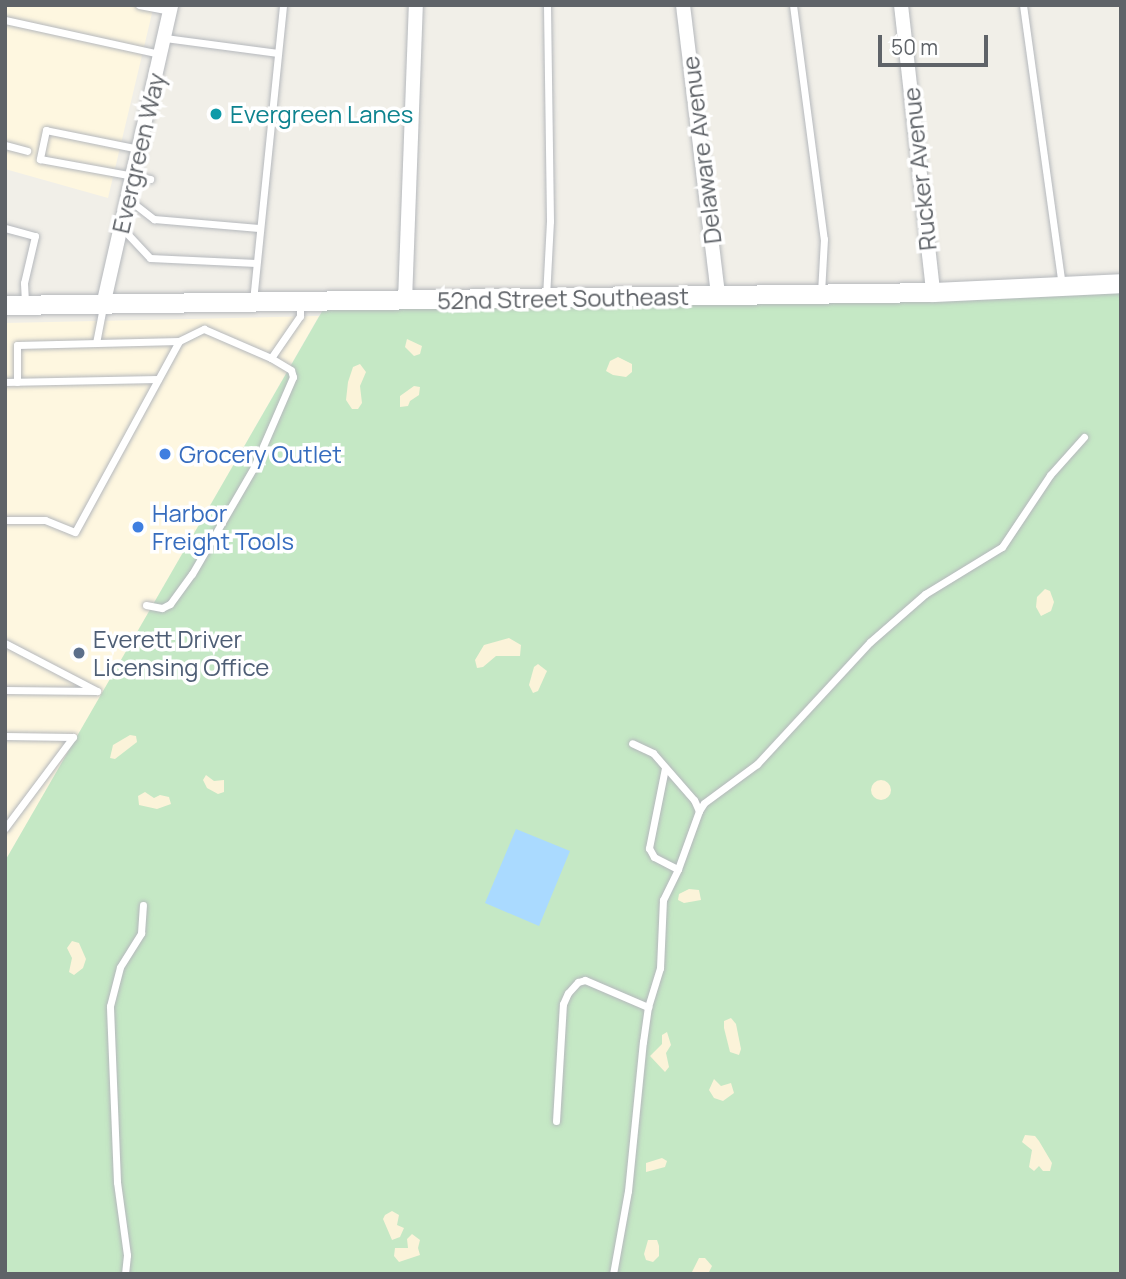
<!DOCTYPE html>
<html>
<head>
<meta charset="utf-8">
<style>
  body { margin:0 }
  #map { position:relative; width:1126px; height:1279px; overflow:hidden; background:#f1efe8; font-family:Manrope,sans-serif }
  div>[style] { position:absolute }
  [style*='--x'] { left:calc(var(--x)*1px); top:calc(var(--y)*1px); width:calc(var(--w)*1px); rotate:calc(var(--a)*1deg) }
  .commercial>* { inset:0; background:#fef7e0 }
  .green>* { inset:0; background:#c5e8c5 }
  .sand>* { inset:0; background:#fbf3d9 }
  .round { border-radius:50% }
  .water>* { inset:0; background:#aadaff }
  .roads { filter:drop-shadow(0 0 2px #b5b8bc) drop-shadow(0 0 2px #b5b8bc) }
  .lane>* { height:7px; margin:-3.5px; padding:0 3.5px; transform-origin:3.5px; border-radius:3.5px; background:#fff }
  .street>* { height:14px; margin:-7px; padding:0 7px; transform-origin:7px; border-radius:7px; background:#fff }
  .secondary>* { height:19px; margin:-9.5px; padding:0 9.5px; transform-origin:9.5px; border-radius:9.5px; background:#fff }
  .dots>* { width:19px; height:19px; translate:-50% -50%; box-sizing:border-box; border:4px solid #fff; border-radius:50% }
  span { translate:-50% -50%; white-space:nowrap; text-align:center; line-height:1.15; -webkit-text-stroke:7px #fff; paint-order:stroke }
  .culture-label { font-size:24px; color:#0d838f }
  .left { translate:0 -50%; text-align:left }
  .street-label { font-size:24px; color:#5f6368 }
  .shop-label { font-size:24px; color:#366cbe }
  .service-label { font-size:24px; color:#4e5e75 }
  .frame { position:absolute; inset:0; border:7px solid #5f6368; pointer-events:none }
  .scale { position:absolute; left:878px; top:35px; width:110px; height:32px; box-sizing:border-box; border:4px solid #5f6368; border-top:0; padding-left:9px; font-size:21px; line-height:24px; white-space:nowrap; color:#5f6368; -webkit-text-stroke:5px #fff; paint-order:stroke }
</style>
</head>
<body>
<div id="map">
  <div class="commercial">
    <i style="clip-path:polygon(5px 5px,154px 5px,108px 198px,5px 169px)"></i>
    <i style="clip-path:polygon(319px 316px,88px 718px,5px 861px,5px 323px)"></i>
  </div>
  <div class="green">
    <i style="clip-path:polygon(1121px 283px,1121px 1274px,5px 1274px,5px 861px,328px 301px)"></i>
  </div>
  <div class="sand">
    <i style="clip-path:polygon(407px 339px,422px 346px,420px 354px,414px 356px,405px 347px)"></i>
    <i style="clip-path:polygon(618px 357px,632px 364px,632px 372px,626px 377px,613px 375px,606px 371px,610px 361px)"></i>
    <i style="clip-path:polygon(360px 364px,366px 372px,360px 386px,362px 403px,358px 409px,352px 409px,346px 400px,348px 382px,353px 367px)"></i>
    <i style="clip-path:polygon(414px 386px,420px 387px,419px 395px,410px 401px,408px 406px,400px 407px,400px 396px)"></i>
    <i style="clip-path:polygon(1045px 589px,1050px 591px,1054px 602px,1051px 611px,1041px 616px,1036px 607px,1037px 597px)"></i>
    <i style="clip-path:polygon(509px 638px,521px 645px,520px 656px,496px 656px,483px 667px,477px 668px,475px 660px,484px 645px)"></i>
    <i style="clip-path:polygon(538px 664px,547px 671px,538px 691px,533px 693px,529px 685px,534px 667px)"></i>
    <i style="clip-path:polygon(130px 735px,136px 736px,137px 742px,115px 759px,110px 758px,113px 745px)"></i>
    <i style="clip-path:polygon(206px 775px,214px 781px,224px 780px,224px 792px,218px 794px,207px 788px,203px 780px)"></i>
    <i class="round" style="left:871px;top:780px;width:20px;height:20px"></i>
    <i style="clip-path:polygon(145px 792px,154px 798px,160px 795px,169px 797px,171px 804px,157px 809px,139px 805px,138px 796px)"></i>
    <i style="clip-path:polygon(689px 889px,699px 890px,701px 900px,684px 903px,678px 900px,679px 894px)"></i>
    <i style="clip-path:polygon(72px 941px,79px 943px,86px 959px,83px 968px,74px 975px,69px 972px,72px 958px,67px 948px)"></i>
    <i style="clip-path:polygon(731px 1018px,736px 1024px,741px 1049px,739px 1055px,730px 1052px,724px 1028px,724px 1021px)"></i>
    <i style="clip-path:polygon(667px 1032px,671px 1045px,666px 1053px,669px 1067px,665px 1072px,650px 1056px,662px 1044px,662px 1035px)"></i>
    <i style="clip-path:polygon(714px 1079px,721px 1086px,731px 1083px,734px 1093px,723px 1101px,714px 1098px,709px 1090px)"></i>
    <i style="clip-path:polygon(1025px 1135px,1035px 1136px,1039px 1141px,1052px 1163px,1050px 1171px,1043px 1171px,1039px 1166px,1034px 1171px,1029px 1167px,1032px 1150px,1022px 1142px)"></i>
    <i style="clip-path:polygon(662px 1158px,667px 1161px,665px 1167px,646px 1172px,646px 1163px)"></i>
    <i style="clip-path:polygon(392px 1211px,399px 1215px,397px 1225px,404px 1228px,400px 1237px,392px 1240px,383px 1219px,385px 1215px)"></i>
    <i style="clip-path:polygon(412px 1234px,420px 1240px,418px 1248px,420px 1255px,399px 1262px,394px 1256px,395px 1248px,408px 1248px,407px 1239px)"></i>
    <i style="clip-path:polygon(648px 1240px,657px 1240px,659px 1246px,659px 1256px,653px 1262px,646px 1260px,644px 1254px)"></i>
    <i style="clip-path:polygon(699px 1258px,705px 1258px,712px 1266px,708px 1274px,691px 1274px)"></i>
  </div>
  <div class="water">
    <i style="clip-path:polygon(516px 829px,570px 851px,539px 926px,485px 903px)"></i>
  </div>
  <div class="roads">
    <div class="lane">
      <i style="--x:139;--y:5;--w:31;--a:11"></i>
      <i style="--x:793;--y:5;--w:236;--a:82.5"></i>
      <i style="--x:824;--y:239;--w:54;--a:93.2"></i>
      <i style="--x:1023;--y:5;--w:283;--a:82.1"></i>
      <i style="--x:5;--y:20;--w:159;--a:12.4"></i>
      <i style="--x:165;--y:38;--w:114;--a:7.6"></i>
      <i style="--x:5;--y:145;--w:23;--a:15"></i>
      <i style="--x:139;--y:149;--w:95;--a:-168.5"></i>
      <i style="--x:46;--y:130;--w:30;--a:102"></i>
      <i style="--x:40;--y:159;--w:112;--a:10.3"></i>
      <i style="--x:128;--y:199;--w:33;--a:38"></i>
      <i style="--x:154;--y:219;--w:105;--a:4.9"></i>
      <i style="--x:121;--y:227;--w:42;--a:46.9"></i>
      <i style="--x:150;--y:258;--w:106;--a:2.7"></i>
      <i style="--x:5;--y:228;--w:31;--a:15"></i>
      <i style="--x:35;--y:236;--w:48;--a:103.2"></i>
      <i style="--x:24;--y:283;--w:21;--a:87"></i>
      <i style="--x:546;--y:297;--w:76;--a:-87"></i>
      <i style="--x:550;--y:221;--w:216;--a:-90.8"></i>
      <i style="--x:253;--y:301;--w:298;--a:-84.2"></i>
      <i style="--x:96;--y:343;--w:38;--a:-79"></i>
      <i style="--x:5;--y:382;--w:153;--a:-1.1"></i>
      <i style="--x:17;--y:382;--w:37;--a:-90"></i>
      <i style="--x:17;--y:345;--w:162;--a:-1.4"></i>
      <i style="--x:179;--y:341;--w:28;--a:-26"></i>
      <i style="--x:204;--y:329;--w:73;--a:23.4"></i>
      <i style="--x:271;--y:358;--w:51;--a:-55.4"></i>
      <i style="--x:300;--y:316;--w:14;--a:-90"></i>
      <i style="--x:5;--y:520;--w:40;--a:0"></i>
      <i style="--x:45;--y:520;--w:32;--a:22"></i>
      <i style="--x:75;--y:532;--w:217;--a:-61.4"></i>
      <i style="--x:146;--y:605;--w:16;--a:11"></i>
      <i style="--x:162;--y:608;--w:9;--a:-27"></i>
      <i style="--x:170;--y:604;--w:37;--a:-54"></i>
      <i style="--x:192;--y:574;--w:124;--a:-59.9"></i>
      <i style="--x:254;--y:467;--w:98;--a:-66.6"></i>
      <i style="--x:293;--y:377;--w:7;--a:-106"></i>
      <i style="--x:291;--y:370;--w:23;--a:-149"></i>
      <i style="--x:5;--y:643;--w:104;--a:27.6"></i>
      <i style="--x:97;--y:691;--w:92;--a:-179.4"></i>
      <i style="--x:5;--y:736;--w:68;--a:0.8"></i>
      <i style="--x:73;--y:737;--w:114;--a:126.8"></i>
      <i style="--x:665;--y:768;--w:82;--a:101.3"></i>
      <i style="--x:649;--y:848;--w:10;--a:61"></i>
      <i style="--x:654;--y:857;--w:27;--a:27"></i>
      <i style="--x:699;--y:811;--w:9;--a:-58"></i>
      <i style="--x:704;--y:803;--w:66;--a:-36.3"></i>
      <i style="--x:757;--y:764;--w:166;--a:-47.2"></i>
      <i style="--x:870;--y:642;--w:73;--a:-41.1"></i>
      <i style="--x:925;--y:594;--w:90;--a:-31.4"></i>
      <i style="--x:1002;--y:547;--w:87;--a:-56.3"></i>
      <i style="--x:1050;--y:475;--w:51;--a:-48.2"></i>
      <i style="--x:556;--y:1121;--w:117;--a:-86.6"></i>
      <i style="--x:563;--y:1004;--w:12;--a:-66"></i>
      <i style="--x:568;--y:993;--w:15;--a:-48"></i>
      <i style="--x:578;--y:982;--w:7;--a:-16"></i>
      <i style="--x:585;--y:980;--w:69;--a:23.2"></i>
      <i style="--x:125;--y:1274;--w:19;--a:-84"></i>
      <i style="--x:127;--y:1255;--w:74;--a:-97.8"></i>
      <i style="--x:117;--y:1182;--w:176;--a:-92.3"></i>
      <i style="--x:110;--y:1006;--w:40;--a:-75.6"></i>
      <i style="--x:120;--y:967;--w:40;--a:-58"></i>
      <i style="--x:141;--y:933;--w:28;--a:-86"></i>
      <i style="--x:613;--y:1274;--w:84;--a:-79.8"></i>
      <i style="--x:628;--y:1191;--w:150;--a:-84.3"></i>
      <i style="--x:643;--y:1042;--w:35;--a:-82"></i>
      <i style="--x:648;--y:1007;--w:41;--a:-72.9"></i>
      <i style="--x:660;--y:968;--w:68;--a:-87.5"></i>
      <i style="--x:663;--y:900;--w:34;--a:-64"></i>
      <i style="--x:678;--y:869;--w:62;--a:-70.1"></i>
      <i style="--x:699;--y:811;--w:12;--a:-114"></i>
      <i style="--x:694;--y:800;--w:62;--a:-131.1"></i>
      <i style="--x:653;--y:753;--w:23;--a:-155"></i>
    </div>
    <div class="street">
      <i style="--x:683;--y:5;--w:292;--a:83.1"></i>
      <i style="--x:901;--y:5;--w:289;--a:83.6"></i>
      <i style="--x:104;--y:301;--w:303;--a:-77.2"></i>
      <i style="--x:405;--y:301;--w:296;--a:-87.9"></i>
    </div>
    <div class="secondary">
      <i style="--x:5;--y:305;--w:928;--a:-0.8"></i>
      <i style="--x:933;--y:292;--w:188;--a:-2.7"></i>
    </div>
  </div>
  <div class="dots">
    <i style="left:216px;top:114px;background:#0f9aa8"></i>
    <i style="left:165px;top:454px;background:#3f7fe0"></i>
    <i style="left:138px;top:527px;background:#3f7fe0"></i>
    <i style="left:79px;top:653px;background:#5c6f8a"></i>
  </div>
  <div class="culture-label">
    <span class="left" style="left:230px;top:114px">Evergreen Lanes</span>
  </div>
  <div class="street-label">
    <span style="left:701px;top:150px;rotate:-97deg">Delaware Avenue</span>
    <span style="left:138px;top:153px;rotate:-77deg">Evergreen Way</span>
    <span style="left:919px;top:169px;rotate:-96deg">Rucker Avenue</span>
    <span style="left:563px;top:298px;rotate:-1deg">52nd Street Southeast</span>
  </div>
  <div class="shop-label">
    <span class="left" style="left:179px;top:454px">Grocery Outlet</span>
    <span class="left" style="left:152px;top:527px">Harbor<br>Freight Tools</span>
  </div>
  <div class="service-label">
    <span class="left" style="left:93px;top:653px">Everett Driver<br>Licensing Office</span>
  </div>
  <div class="frame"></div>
  <div class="scale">50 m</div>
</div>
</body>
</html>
